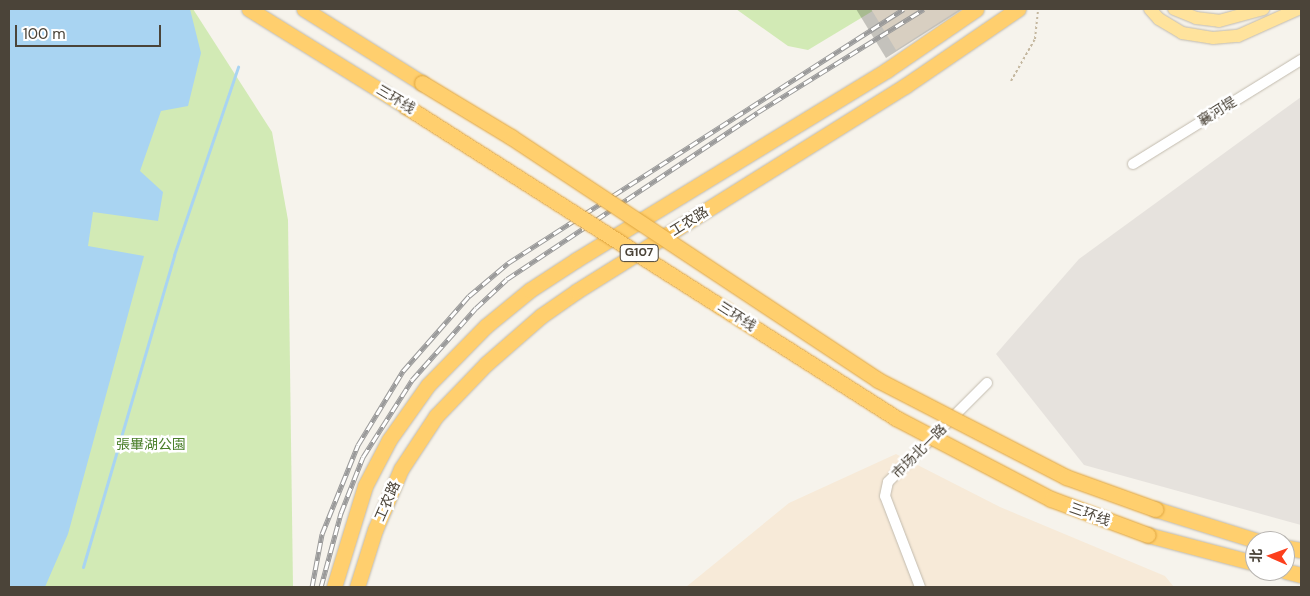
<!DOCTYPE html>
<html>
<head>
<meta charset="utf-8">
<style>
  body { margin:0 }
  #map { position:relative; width:1310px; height:596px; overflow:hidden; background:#f6f3ec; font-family:"DM Sans","Noto Sans SC",sans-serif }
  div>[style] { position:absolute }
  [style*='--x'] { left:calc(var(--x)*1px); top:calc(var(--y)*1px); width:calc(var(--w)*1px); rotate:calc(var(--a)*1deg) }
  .commercial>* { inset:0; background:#f7ead8 }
  .industrial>* { inset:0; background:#e6e2dd }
  .green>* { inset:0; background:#d2eab5 }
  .water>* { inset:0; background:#a9d4f2 }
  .shadow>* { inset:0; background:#0003 }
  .stream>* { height:3px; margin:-1.5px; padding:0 1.5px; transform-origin:1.5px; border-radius:1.5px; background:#a9d4f2 }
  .building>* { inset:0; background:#d8cfc1 }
  .path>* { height:2px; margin-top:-1px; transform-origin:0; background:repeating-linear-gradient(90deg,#c4b79f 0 2.5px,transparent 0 5px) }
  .roads { filter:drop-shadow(0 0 1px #c2bbae) drop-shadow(0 0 1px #c2bbae) }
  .minor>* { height:10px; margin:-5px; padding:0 5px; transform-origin:5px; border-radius:5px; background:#fff }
  .major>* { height:12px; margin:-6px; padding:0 6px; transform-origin:6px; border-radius:6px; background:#ffe39c }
  .highway>* { height:15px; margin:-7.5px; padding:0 7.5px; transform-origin:7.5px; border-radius:7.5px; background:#ffcf6e }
  .rail>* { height:5px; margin-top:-2.5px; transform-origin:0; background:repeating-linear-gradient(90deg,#fff 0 9px,#9a9a9a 0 18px); box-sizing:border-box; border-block:1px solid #9a9a9a }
  .bridges { filter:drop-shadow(0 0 1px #e0a43c) drop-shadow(0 0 1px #e0a43c) }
  .highway-bridge>* { height:15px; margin:-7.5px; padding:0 7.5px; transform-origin:7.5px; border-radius:7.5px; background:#ffcf6e }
  span { translate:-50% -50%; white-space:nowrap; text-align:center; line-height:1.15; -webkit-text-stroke:5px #fff; paint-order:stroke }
  .shield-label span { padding:1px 4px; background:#fff; border:1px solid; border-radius:4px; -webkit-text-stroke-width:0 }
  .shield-label { font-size:12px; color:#4b4439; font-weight:700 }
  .street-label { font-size:14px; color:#4b4439 }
  .park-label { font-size:14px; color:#4a7f2a }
  .frame { position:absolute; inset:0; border:10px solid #4b4439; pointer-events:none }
  .north { position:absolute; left:1245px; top:531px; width:50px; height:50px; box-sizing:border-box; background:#fff; border:1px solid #b7b4b0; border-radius:50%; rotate:272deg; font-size:14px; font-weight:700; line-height:20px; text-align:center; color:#4b4439 }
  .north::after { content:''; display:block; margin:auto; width:18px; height:22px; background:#fc3f1d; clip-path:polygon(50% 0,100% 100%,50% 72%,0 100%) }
  .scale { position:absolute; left:15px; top:25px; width:146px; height:22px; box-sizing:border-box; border:2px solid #4b4439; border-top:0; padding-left:6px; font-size:15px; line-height:18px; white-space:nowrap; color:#4b4439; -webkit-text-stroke:4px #fff; paint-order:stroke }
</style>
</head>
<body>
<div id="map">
  <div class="commercial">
    <i style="clip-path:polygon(896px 454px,1000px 507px,1165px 576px,1174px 587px,686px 587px,789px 503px)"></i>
  </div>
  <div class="industrial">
    <i style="clip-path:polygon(1301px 97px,1301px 525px,1084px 465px,996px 354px,1079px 259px)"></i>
  </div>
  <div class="green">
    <i style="clip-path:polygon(9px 9px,193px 9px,272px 132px,288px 220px,293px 587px,9px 587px)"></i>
    <i style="clip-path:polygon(736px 9px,876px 9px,808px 50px,788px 46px)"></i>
  </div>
  <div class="water">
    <i style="clip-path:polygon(9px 9px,190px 9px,201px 53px,188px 106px,161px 111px,140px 171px,163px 192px,158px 221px,93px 212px,88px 246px,144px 256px,68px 534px,45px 587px,9px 587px)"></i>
  </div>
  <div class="shadow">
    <i style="clip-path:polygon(856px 9px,963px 9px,886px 58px)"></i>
  </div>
  <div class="stream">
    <i style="--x:83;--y:567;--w:325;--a:-73.7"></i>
    <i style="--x:174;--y:255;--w:199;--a:-71.2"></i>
  </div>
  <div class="building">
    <i style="clip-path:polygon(871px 9px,960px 9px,896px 50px)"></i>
  </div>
  <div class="path">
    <i style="--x:1011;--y:81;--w:48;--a:-60.3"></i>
    <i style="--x:1035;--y:39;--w:30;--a:-84"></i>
  </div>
  <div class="roads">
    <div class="minor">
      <i style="--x:1133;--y:164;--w:198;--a:-31.8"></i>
      <i style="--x:920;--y:587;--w:97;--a:-111"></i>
      <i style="--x:885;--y:496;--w:14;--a:-78"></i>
      <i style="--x:888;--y:482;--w:140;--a:-45"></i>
    </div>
    <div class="major">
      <i style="--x:1150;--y:9;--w:13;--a:48"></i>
      <i style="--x:1159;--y:19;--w:27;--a:31"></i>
      <i style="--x:1182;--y:33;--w:31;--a:9"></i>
      <i style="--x:1213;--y:38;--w:25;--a:-5"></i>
      <i style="--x:1238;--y:36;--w:66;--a:-24.2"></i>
      <i style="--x:1174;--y:9;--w:24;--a:22"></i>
      <i style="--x:1196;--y:18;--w:23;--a:7"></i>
      <i style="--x:1219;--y:21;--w:46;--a:-15.3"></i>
    </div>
    <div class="highway">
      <i style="--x:249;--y:9;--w:186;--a:31.8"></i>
      <i style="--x:304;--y:9;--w:139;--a:32.1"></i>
      <i style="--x:1155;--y:509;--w:108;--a:17.3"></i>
      <i style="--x:1148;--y:535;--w:111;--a:14.7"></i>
      <i style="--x:1285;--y:547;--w:16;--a:11"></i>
      <i style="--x:1285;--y:571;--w:16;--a:14"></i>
      <i style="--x:334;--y:587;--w:106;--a:-72.9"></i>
      <i style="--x:365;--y:486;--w:52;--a:-62.4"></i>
      <i style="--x:389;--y:440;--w:67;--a:-54.7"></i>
      <i style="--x:428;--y:385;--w:83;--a:-45.5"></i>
      <i style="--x:486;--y:326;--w:57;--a:-39.3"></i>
      <i style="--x:530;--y:290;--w:55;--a:-33.1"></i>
      <i style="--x:576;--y:260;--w:364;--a:-31.4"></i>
      <i style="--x:887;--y:70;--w:108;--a:-34.4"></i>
      <i style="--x:357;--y:587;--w:60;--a:-72.5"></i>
      <i style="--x:375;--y:530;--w:66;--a:-66.9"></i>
      <i style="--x:401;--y:469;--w:64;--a:-56.6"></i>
      <i style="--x:436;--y:416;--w:72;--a:-46.1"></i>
      <i style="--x:486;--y:364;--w:73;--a:-41.1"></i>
      <i style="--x:541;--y:316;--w:44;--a:-34.8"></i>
      <i style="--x:577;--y:291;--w:387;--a:-32"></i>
      <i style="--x:905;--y:86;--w:137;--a:-34.3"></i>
    </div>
  </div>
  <div class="rail">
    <i style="--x:312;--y:587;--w:54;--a:-79.3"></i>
    <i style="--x:322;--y:534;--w:96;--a:-68"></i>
    <i style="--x:358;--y:445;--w:87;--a:-58.7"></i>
    <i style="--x:403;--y:371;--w:100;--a:-48.7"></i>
    <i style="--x:469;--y:296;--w:51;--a:-40.2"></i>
    <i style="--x:508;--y:263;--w:470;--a:-32.7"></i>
    <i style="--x:321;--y:587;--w:77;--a:-74.9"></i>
    <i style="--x:341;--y:513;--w:60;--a:-68.6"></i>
    <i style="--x:363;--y:457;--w:91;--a:-57.5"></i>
    <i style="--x:412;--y:380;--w:96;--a:-48.4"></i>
    <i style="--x:476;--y:308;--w:42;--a:-43.1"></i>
    <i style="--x:507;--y:279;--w:301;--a:-33.6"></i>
    <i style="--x:758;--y:112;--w:195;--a:-31.8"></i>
  </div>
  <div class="bridges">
    <div class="highway-bridge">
      <i style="--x:422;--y:83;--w:104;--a:31.2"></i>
      <i style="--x:511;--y:137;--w:440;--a:33.5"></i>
      <i style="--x:878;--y:380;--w:212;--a:27.3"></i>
      <i style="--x:1066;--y:477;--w:95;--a:19.8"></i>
      <i style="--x:407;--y:107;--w:580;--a:32.46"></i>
      <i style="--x:896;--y:418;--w:175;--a:27.6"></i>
      <i style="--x:1051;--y:499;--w:103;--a:20.4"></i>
    </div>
  </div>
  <div class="shield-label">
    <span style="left:639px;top:253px">G107</span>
  </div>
  <div class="street-label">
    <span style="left:396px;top:99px;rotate:31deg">三环线</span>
    <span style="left:1217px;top:111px;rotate:-32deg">襄河堤</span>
    <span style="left:689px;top:221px;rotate:-32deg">工农路</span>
    <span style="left:737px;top:316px;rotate:33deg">三环线</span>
    <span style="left:919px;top:451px;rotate:-45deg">市场北一路</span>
    <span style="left:387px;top:501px;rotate:-66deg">工农路</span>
    <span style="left:1090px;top:514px;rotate:20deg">三环线</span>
  </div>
  <div class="park-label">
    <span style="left:151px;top:444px">張畢湖公園</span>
  </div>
  <div class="frame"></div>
  <div class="north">北</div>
  <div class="scale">100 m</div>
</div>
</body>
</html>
